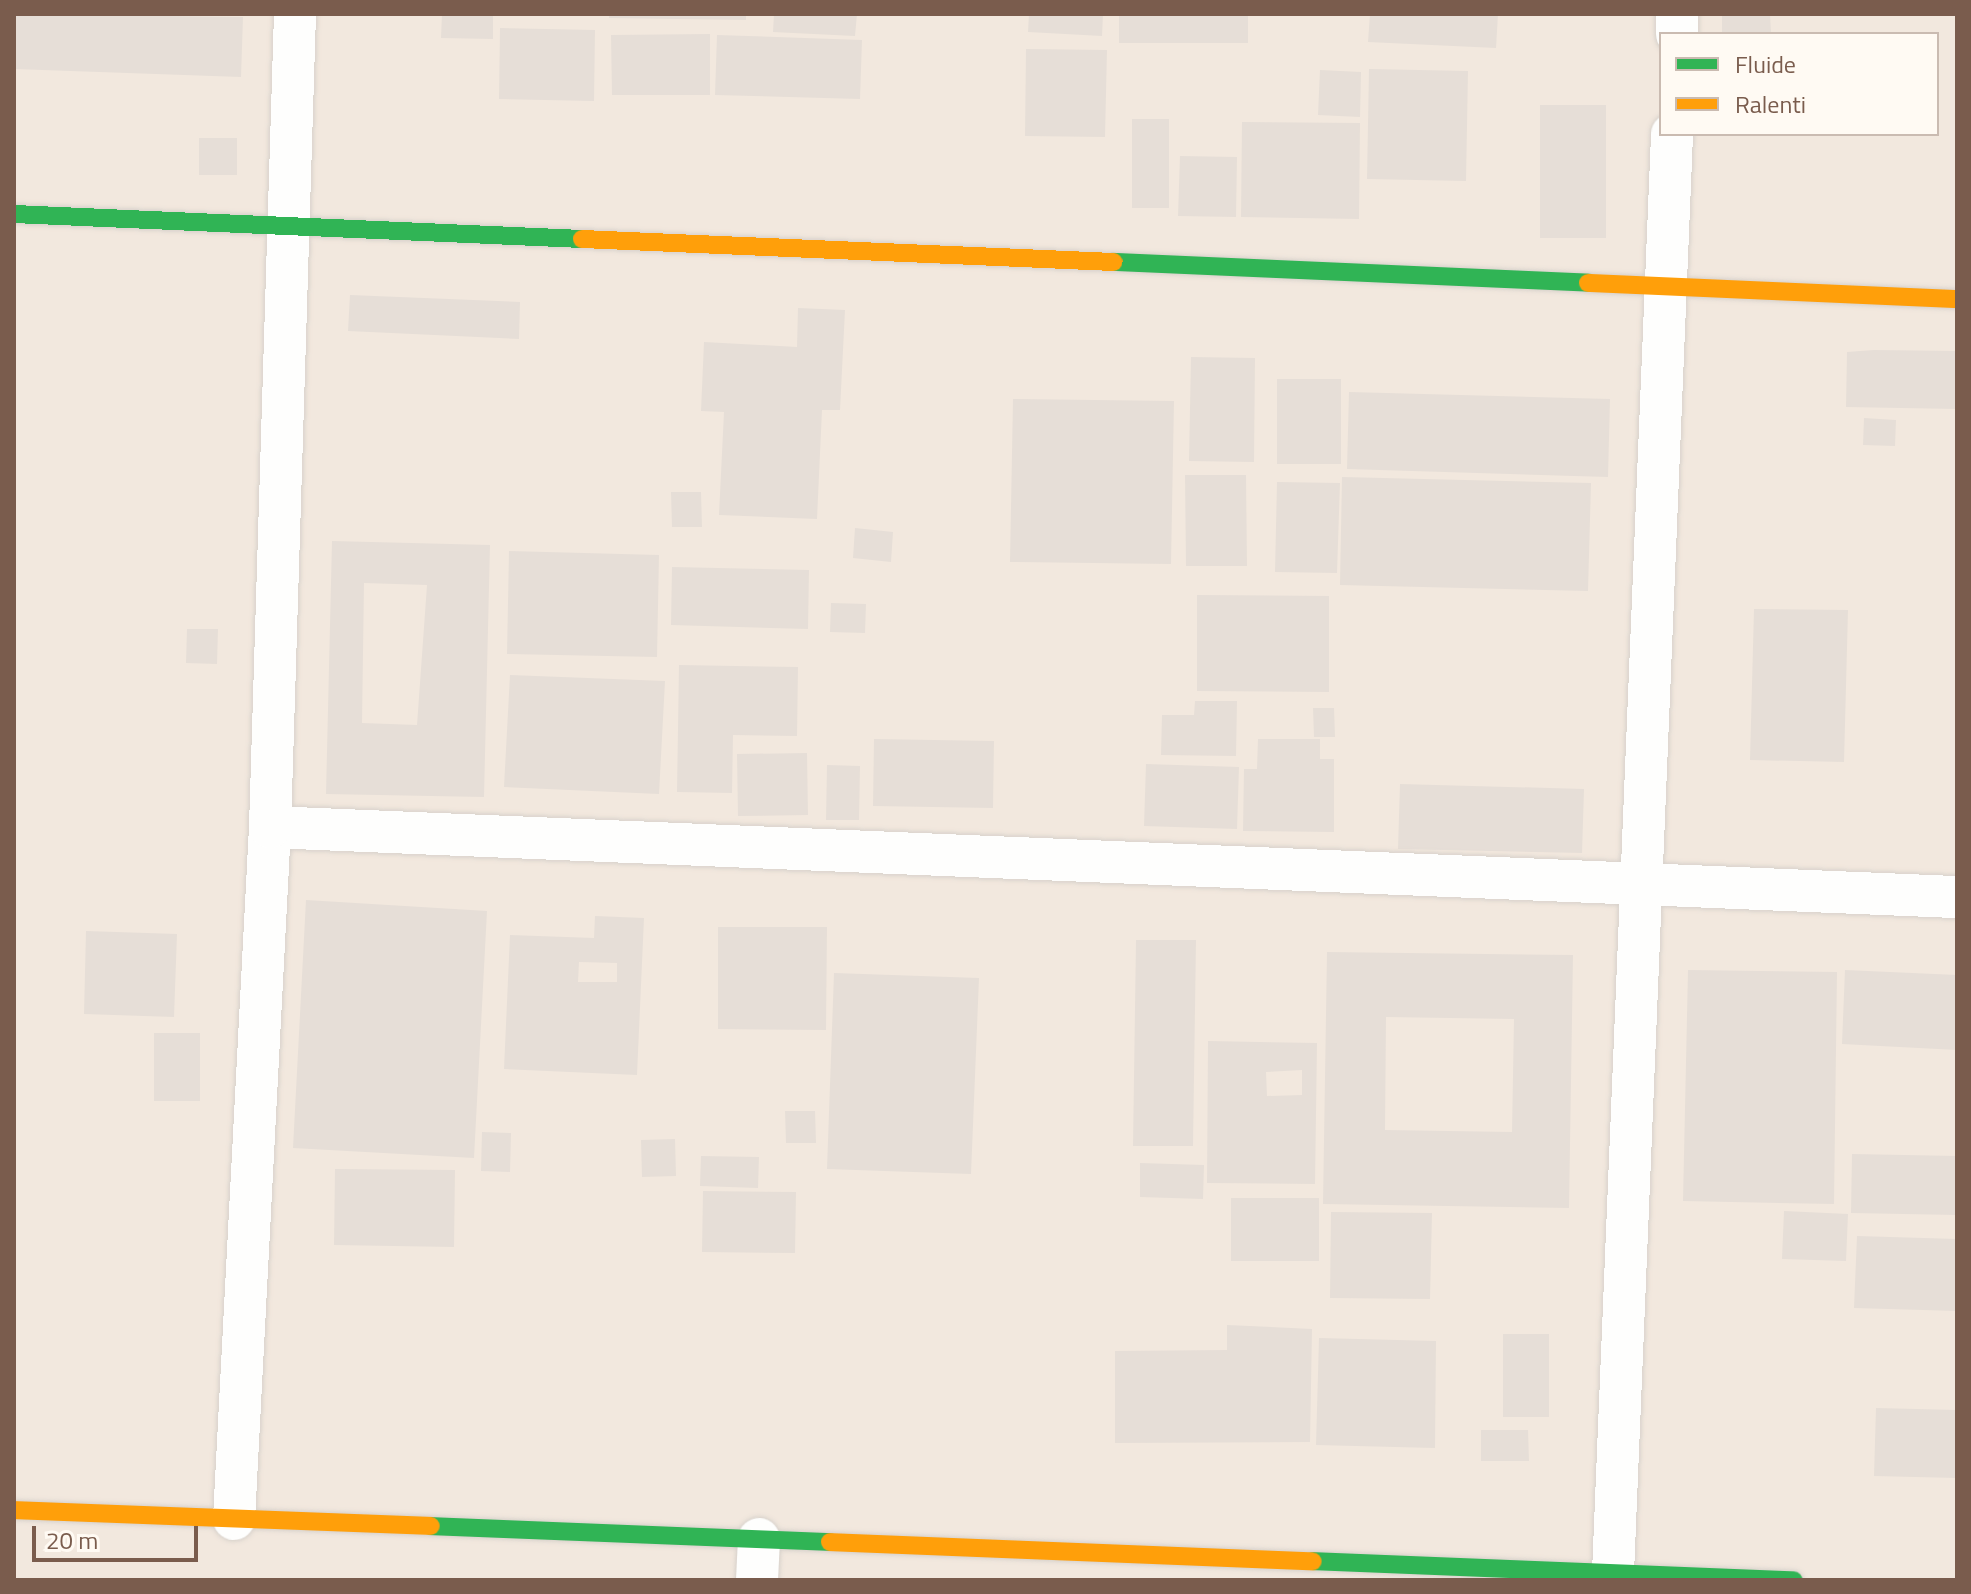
<!DOCTYPE html>
<html>
<head>
<meta charset="utf-8">
<style>
  body { margin:0 }
  #map { position:relative; width:1971px; height:1594px; overflow:hidden; background:#f9f5f0; font-family:"Titillium Web",sans-serif }
  div>[style] { position:absolute }
  [style*='--x'] { left:calc(var(--x)*1px); top:calc(var(--y)*1px); width:calc(var(--w)*1px); rotate:calc(var(--a)*1deg) }
  .residential>* { inset:0; background:#f2e8de }
  .building>* { inset:0; background:#e6ded7 }
  .roads { filter:drop-shadow(0 0 2px #d7d1cb) drop-shadow(0 0 2px #d7d1cb) }
  .street>* { height:42px; margin:-21px; padding:0 21px; transform-origin:21px; border-radius:21px; background:#fefefd }
  .fast>* { height:18px; margin:-9px; padding:0 9px; transform-origin:9px; border-radius:9px; background:#30b455 }
  .slow>* { height:18px; margin:-9px; padding:0 9px; transform-origin:9px; border-radius:9px; background:#ff9f0a }
  span { translate:-50% -50%; white-space:nowrap; text-align:center; line-height:1.15; -webkit-text-stroke:6px #fffaf3; paint-order:stroke }
  .frame { position:absolute; inset:0; border:16px solid #7a5c4d; pointer-events:none }
  .legend { position:absolute; left:1659px; top:32px; width:280px; height:104px; box-sizing:border-box; background:#fffaf3; border:2px solid #cabbb1; margin:0; padding:10px 14px; list-style:none; font-size:24px; color:#7a5c4d }
  .legend li { display:flex; align-items:center; gap:16px; height:40px }
  .legend b { width:40px; border:2px solid #cabbb1 }
  .scale { position:absolute; left:32px; top:1526px; width:166px; height:36px; box-sizing:border-box; border:4px solid #7a5c4d; border-top:0; padding-left:10px; font-size:24px; line-height:28px; white-space:nowrap; color:#7a5c4d; -webkit-text-stroke:6px #fffaf3; paint-order:stroke }
</style>
</head>
<body>
<div id="map">
  <div class="residential">
    <i style="clip-path:polygon(evenodd,14px 14px,1957px 14px,1957px 1580px,14px 1580px,14px 14px,1661px 34px,1937px 34px,1937px 134px,1661px 134px,1661px 34px)"></i>
  </div>
  <div class="building">
    <i style="clip-path:polygon(16px 14px,243px 17px,241px 77px,14px 69px)"></i>
    <i style="clip-path:polygon(442px 14px,493px 14px,493px 39px,441px 38px)"></i>
    <i style="clip-path:polygon(609px 14px,746px 14px,746px 20px,609px 18px)"></i>
    <i style="clip-path:polygon(774px 14px,857px 14px,855px 36px,773px 32px)"></i>
    <i style="clip-path:polygon(1029px 14px,1103px 14px,1102px 36px,1028px 32px)"></i>
    <i style="clip-path:polygon(1119px 14px,1248px 14px,1248px 43px,1119px 43px)"></i>
    <i style="clip-path:polygon(1370px 14px,1498px 14px,1496px 48px,1368px 42px)"></i>
    <i style="clip-path:polygon(1722px 14px,1770px 14px,1771px 34px,1722px 34px)"></i>
    <i style="clip-path:polygon(500px 28px,595px 30px,594px 101px,499px 99px)"></i>
    <i style="clip-path:polygon(710px 34px,710px 95px,612px 95px,611px 35px)"></i>
    <i style="clip-path:polygon(717px 35px,862px 40px,860px 99px,715px 95px)"></i>
    <i style="clip-path:polygon(1026px 49px,1107px 50px,1105px 137px,1025px 136px)"></i>
    <i style="clip-path:polygon(1369px 69px,1468px 71px,1466px 181px,1367px 179px)"></i>
    <i style="clip-path:polygon(1320px 70px,1361px 72px,1360px 117px,1318px 115px)"></i>
    <i style="clip-path:polygon(1540px 105px,1606px 105px,1606px 238px,1540px 238px)"></i>
    <i style="clip-path:polygon(1132px 119px,1169px 119px,1169px 208px,1132px 208px)"></i>
    <i style="clip-path:polygon(1242px 122px,1360px 123px,1359px 219px,1241px 217px)"></i>
    <i style="clip-path:polygon(199px 138px,237px 138px,237px 175px,199px 175px)"></i>
    <i style="clip-path:polygon(1180px 156px,1237px 157px,1236px 217px,1178px 216px)"></i>
    <i style="clip-path:polygon(350px 295px,520px 302px,519px 339px,348px 331px)"></i>
    <i style="clip-path:polygon(798px 308px,845px 310px,840px 410px,822px 410px,817px 519px,719px 515px,724px 412px,701px 411px,704px 342px,797px 347px)"></i>
    <i style="clip-path:polygon(1874px 350px,1957px 351px,1957px 409px,1846px 407px,1847px 352px)"></i>
    <i style="clip-path:polygon(1191px 357px,1255px 358px,1254px 462px,1189px 461px)"></i>
    <i style="clip-path:polygon(1277px 379px,1341px 379px,1341px 464px,1277px 464px)"></i>
    <i style="clip-path:polygon(1349px 392px,1610px 399px,1608px 477px,1347px 469px)"></i>
    <i style="clip-path:polygon(1013px 399px,1174px 401px,1171px 564px,1010px 562px)"></i>
    <i style="clip-path:polygon(1864px 418px,1896px 420px,1895px 446px,1863px 445px)"></i>
    <i style="clip-path:polygon(1185px 475px,1246px 475px,1247px 566px,1186px 566px)"></i>
    <i style="clip-path:polygon(1342px 477px,1591px 483px,1588px 591px,1340px 585px)"></i>
    <i style="clip-path:polygon(1277px 482px,1340px 483px,1337px 573px,1275px 572px)"></i>
    <i style="clip-path:polygon(671px 492px,701px 492px,702px 527px,672px 527px)"></i>
    <i style="clip-path:polygon(855px 528px,893px 532px,891px 562px,853px 558px)"></i>
    <i style="clip-path:polygon(evenodd,332px 541px,490px 545px,484px 797px,326px 794px,332px 541px,364px 583px,427px 585px,417px 725px,362px 723px,364px 583px)"></i>
    <i style="clip-path:polygon(509px 551px,659px 555px,657px 657px,507px 654px)"></i>
    <i style="clip-path:polygon(672px 567px,809px 570px,808px 629px,671px 625px)"></i>
    <i style="clip-path:polygon(1197px 595px,1329px 596px,1329px 692px,1197px 691px)"></i>
    <i style="clip-path:polygon(831px 603px,866px 604px,865px 633px,830px 632px)"></i>
    <i style="clip-path:polygon(1754px 609px,1848px 610px,1844px 762px,1750px 760px)"></i>
    <i style="clip-path:polygon(187px 629px,218px 629px,217px 664px,186px 663px)"></i>
    <i style="clip-path:polygon(679px 665px,798px 667px,797px 736px,733px 735px,732px 793px,677px 792px)"></i>
    <i style="clip-path:polygon(510px 675px,665px 681px,659px 794px,504px 787px)"></i>
    <i style="clip-path:polygon(1195px 701px,1237px 701px,1236px 756px,1161px 755px,1162px 715px,1194px 715px)"></i>
    <i style="clip-path:polygon(1313px 708px,1334px 708px,1335px 737px,1314px 737px)"></i>
    <i style="clip-path:polygon(874px 739px,994px 741px,993px 808px,873px 806px)"></i>
    <i style="clip-path:polygon(1258px 739px,1320px 739px,1320px 759px,1334px 759px,1334px 832px,1243px 831px,1244px 769px,1257px 769px)"></i>
    <i style="clip-path:polygon(807px 753px,808px 815px,738px 816px,737px 754px)"></i>
    <i style="clip-path:polygon(1146px 764px,1239px 767px,1237px 829px,1144px 826px)"></i>
    <i style="clip-path:polygon(827px 765px,860px 766px,859px 820px,826px 820px)"></i>
    <i style="clip-path:polygon(1400px 784px,1584px 789px,1582px 853px,1398px 849px)"></i>
    <i style="clip-path:polygon(306px 900px,487px 911px,474px 1158px,293px 1148px)"></i>
    <i style="clip-path:polygon(evenodd,595px 916px,644px 918px,637px 1075px,504px 1069px,510px 935px,594px 938px,595px 916px,579px 962px,617px 963px,617px 982px,578px 982px,579px 962px)"></i>
    <i style="clip-path:polygon(718px 927px,827px 927px,826px 1030px,718px 1029px)"></i>
    <i style="clip-path:polygon(86px 931px,177px 934px,174px 1017px,84px 1014px)"></i>
    <i style="clip-path:polygon(1136px 940px,1196px 940px,1193px 1146px,1133px 1146px)"></i>
    <i style="clip-path:polygon(evenodd,1327px 952px,1573px 955px,1569px 1208px,1323px 1204px,1327px 952px,1386px 1017px,1514px 1019px,1512px 1132px,1385px 1130px,1386px 1017px)"></i>
    <i style="clip-path:polygon(1688px 970px,1837px 972px,1834px 1204px,1683px 1201px)"></i>
    <i style="clip-path:polygon(1845px 970px,1957px 975px,1957px 1050px,1842px 1044px)"></i>
    <i style="clip-path:polygon(834px 973px,979px 978px,971px 1174px,827px 1169px)"></i>
    <i style="clip-path:polygon(154px 1033px,200px 1033px,200px 1101px,154px 1101px)"></i>
    <i style="clip-path:polygon(evenodd,1208px 1041px,1317px 1043px,1315px 1184px,1207px 1183px,1208px 1041px,1302px 1070px,1302px 1095px,1267px 1096px,1266px 1072px,1302px 1070px)"></i>
    <i style="clip-path:polygon(785px 1111px,815px 1111px,816px 1143px,786px 1143px)"></i>
    <i style="clip-path:polygon(482px 1132px,511px 1133px,510px 1172px,481px 1171px)"></i>
    <i style="clip-path:polygon(675px 1139px,676px 1176px,642px 1177px,641px 1140px)"></i>
    <i style="clip-path:polygon(1852px 1154px,1957px 1156px,1957px 1215px,1851px 1213px)"></i>
    <i style="clip-path:polygon(701px 1156px,759px 1157px,758px 1188px,700px 1186px)"></i>
    <i style="clip-path:polygon(1140px 1163px,1204px 1165px,1203px 1199px,1140px 1197px)"></i>
    <i style="clip-path:polygon(335px 1169px,455px 1170px,454px 1247px,334px 1245px)"></i>
    <i style="clip-path:polygon(703px 1191px,796px 1192px,795px 1253px,702px 1252px)"></i>
    <i style="clip-path:polygon(1231px 1198px,1319px 1198px,1319px 1261px,1231px 1261px)"></i>
    <i style="clip-path:polygon(1784px 1211px,1848px 1214px,1846px 1261px,1782px 1259px)"></i>
    <i style="clip-path:polygon(1331px 1212px,1432px 1213px,1430px 1299px,1330px 1298px)"></i>
    <i style="clip-path:polygon(1857px 1236px,1957px 1239px,1957px 1311px,1854px 1308px)"></i>
    <i style="clip-path:polygon(1227px 1325px,1312px 1329px,1310px 1442px,1115px 1443px,1115px 1351px,1227px 1350px)"></i>
    <i style="clip-path:polygon(1503px 1334px,1549px 1334px,1549px 1417px,1503px 1417px)"></i>
    <i style="clip-path:polygon(1319px 1338px,1436px 1341px,1435px 1448px,1316px 1445px)"></i>
    <i style="clip-path:polygon(1876px 1408px,1957px 1410px,1957px 1478px,1874px 1476px)"></i>
    <i style="clip-path:polygon(1481px 1430px,1528px 1430px,1529px 1461px,1481px 1461px)"></i>
  </div>
  <div class="roads">
    <div class="street">
      <i style="--x:1677;--y:34;--w:20;--a:-90"></i>
      <i style="--x:270;--y:827;--w:1688;--a:2.38"></i>
      <i style="--x:234;--y:1519;--w:693;--a:-87.02"></i>
      <i style="--x:270;--y:827;--w:813;--a:-88.24"></i>
      <i style="--x:1613;--y:1573;--w:1440;--a:-87.65"></i>
      <i style="--x:757;--y:1580;--w:41;--a:-87.2"></i>
    </div>
    <div class="fast">
      <i style="--x:14;--y:214;--w:569;--a:2.52"></i>
      <i style="--x:1114;--y:262;--w:474;--a:2.5"></i>
      <i style="--x:431;--y:1526;--w:399;--a:2.3"></i>
      <i style="--x:1313;--y:1561;--w:481;--a:2.3"></i>
    </div>
    <div class="slow">
      <i style="--x:582;--y:239;--w:532;--a:2.48"></i>
      <i style="--x:1588;--y:283;--w:369;--a:2.5"></i>
      <i style="--x:14;--y:1510;--w:417;--a:2.2"></i>
      <i style="--x:830;--y:1542;--w:483;--a:2.3"></i>
    </div>
  </div>
  <div class="frame"></div>
  <ul class="legend">
  <li><b style="height:10px;background:#30b455"></b>Fluide</li>
  <li><b style="height:10px;background:#ff9f0a"></b>Ralenti</li>
  </ul>
  <div class="scale">20 m</div>
</div>
</body>
</html>
